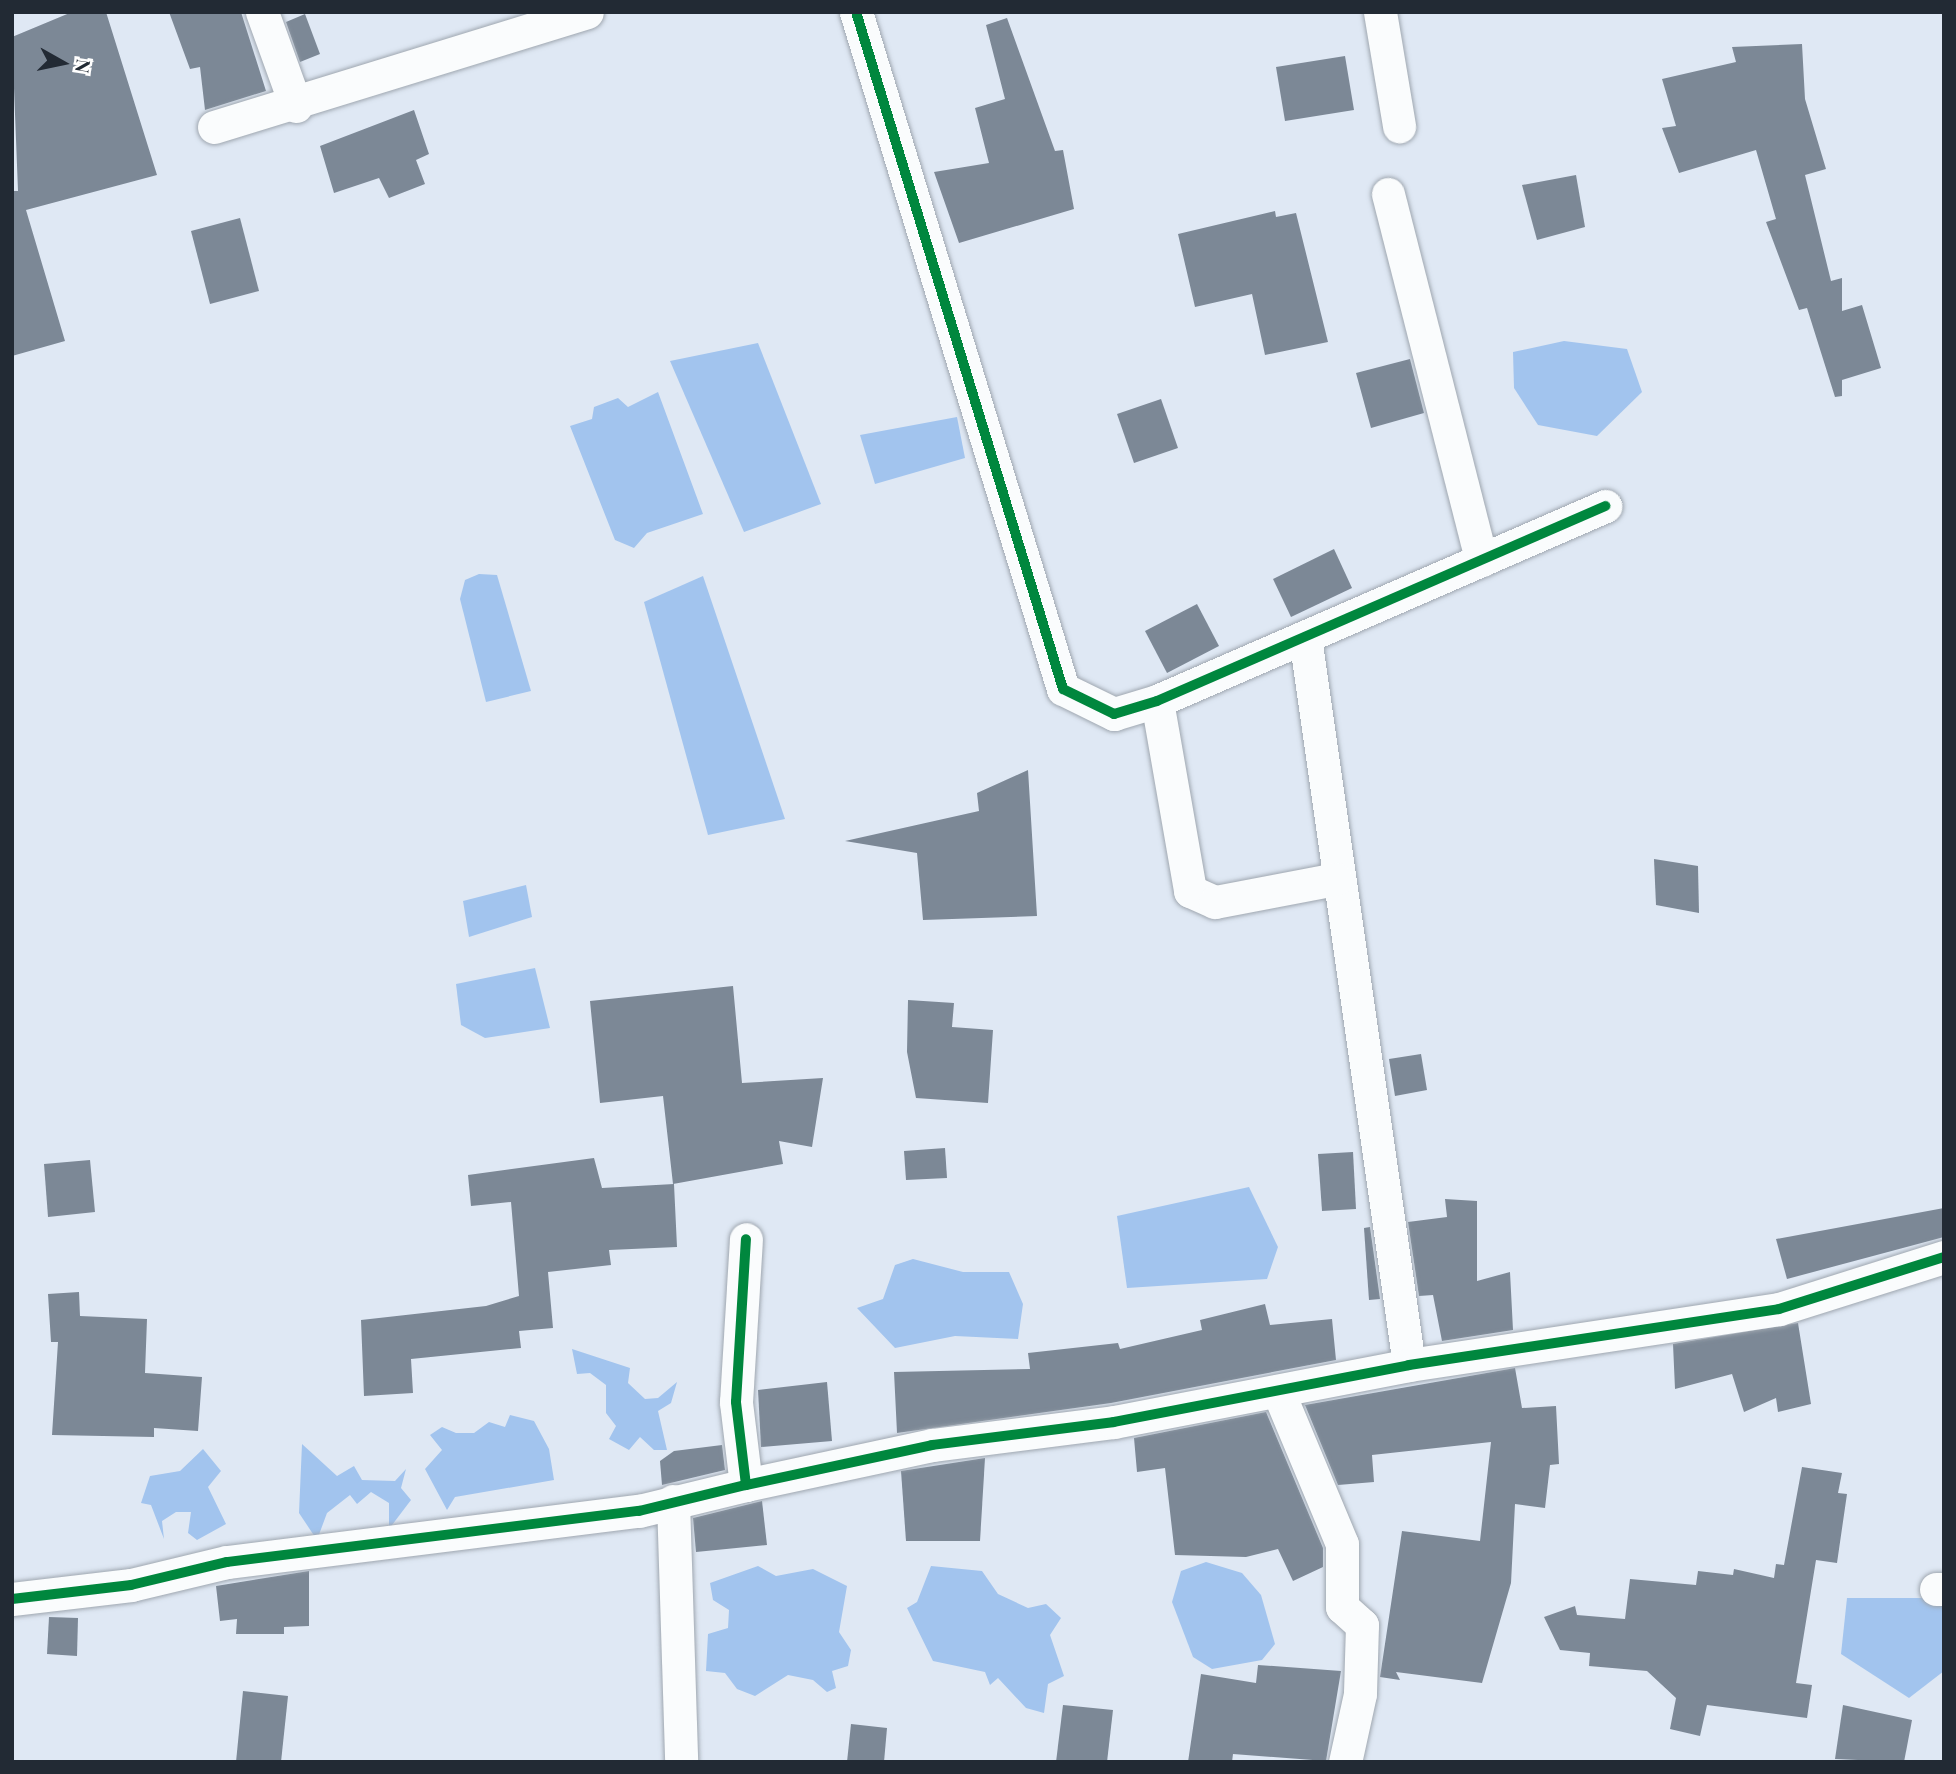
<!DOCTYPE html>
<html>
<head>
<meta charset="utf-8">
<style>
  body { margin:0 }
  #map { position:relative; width:1956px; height:1774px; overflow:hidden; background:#dfe8f4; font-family:"Playfair Display",serif }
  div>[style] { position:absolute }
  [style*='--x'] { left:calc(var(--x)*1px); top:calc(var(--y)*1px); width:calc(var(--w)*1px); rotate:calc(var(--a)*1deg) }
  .water>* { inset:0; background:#a2c4ee }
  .building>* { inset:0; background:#7c8896 }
  .roads { filter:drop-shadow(0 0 2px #9fa7b0) drop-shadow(0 0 2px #9fa7b0) }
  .street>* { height:33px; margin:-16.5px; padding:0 16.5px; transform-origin:16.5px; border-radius:16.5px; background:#fafcfd }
  .cycleway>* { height:10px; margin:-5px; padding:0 5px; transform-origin:5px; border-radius:5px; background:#00873e }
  span { translate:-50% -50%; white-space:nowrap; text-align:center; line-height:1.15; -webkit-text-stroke:7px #fff; paint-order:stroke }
  .frame { position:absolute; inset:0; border:14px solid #222a34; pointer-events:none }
  .north { position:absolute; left:28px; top:28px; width:70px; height:70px; -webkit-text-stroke:5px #fff; paint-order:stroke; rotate:99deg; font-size:19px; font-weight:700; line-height:28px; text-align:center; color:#222a34 }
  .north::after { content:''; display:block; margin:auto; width:24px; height:32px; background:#222a34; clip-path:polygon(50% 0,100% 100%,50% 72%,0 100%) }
</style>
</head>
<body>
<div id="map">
  <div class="water">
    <i style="clip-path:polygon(1564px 341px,1627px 349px,1642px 392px,1597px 436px,1538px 425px,1514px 388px,1513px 352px)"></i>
    <i style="clip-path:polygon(758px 343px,821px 504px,744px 532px,670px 361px)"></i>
    <i style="clip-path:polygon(658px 392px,703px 514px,647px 533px,634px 548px,615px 540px,570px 426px,592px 419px,594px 407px,618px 398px,628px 407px)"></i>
    <i style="clip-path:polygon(957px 417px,965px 458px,875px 484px,860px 435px)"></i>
    <i style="clip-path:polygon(479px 574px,497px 575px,531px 691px,486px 702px,460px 599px,465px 580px)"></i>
    <i style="clip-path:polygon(703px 576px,785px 819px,708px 835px,644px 602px)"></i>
    <i style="clip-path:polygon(526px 885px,532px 917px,469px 937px,463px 901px)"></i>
    <i style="clip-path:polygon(535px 968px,550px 1028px,485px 1038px,461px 1025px,456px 984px)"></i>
    <i style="clip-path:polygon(1249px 1187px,1278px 1247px,1267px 1279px,1127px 1288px,1117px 1216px)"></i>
    <i style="clip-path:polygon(913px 1259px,963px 1272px,1009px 1272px,1023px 1304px,1018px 1339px,955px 1336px,895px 1348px,857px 1308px,883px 1299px,895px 1265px)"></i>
    <i style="clip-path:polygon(572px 1349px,630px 1368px,628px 1383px,645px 1399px,658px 1398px,677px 1382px,671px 1403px,658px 1411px,667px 1450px,654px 1450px,640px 1437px,629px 1450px,609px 1439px,616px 1426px,606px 1413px,606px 1385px,590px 1373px,577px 1374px)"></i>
    <i style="clip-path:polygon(510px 1415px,534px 1421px,549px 1449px,554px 1480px,455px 1497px,447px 1510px,425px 1469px,442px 1450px,430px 1435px,442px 1427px,456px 1433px,474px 1433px,489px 1422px,505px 1427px)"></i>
    <i style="clip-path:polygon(302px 1444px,337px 1476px,354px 1466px,362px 1480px,395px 1481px,406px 1469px,401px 1488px,411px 1500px,389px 1529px,389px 1503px,371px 1492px,357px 1504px,350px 1495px,327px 1513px,317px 1540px,299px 1513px)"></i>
    <i style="clip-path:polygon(203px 1449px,221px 1471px,208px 1487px,226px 1524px,197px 1540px,188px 1533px,191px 1512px,176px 1512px,162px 1521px,164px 1539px,151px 1505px,141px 1503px,150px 1476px,180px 1471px)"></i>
    <i style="clip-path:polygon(1206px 1562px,1242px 1573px,1261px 1595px,1275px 1644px,1262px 1660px,1212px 1669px,1193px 1657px,1172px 1602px,1181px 1571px)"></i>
    <i style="clip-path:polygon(758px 1566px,776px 1576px,813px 1569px,847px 1586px,839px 1632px,851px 1650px,848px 1666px,832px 1671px,836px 1688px,827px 1692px,813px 1680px,788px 1675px,755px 1696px,737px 1689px,725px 1673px,706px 1671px,708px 1634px,728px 1628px,729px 1610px,713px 1600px,710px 1583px)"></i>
    <i style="clip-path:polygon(931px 1566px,982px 1571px,998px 1594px,1028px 1608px,1046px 1604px,1061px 1618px,1050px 1635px,1064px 1676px,1048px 1684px,1044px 1713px,1026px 1708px,998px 1678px,990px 1685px,985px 1672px,933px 1661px,907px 1608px,917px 1602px)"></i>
    <i style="clip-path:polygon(1847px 1598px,1944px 1598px,1944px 1671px,1909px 1698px,1841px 1654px)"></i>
  </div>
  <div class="building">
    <i style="clip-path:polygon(72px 12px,106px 12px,157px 175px,26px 210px,65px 341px,12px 356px,12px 191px,18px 191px,12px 37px)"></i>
    <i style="clip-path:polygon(169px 12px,241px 12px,266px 91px,205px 110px,200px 67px,190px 69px)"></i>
    <i style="clip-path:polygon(305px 14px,320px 54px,300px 62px,286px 22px)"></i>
    <i style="clip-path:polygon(1007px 18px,1055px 151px,1063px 150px,1074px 209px,959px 243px,934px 172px,989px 163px,975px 108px,1005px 99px,986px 25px)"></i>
    <i style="clip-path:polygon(1802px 44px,1805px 99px,1826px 169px,1805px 175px,1831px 281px,1842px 278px,1842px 311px,1862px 305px,1881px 368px,1842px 380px,1842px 396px,1835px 397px,1807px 308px,1799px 310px,1766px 222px,1776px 219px,1756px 150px,1679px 173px,1662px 128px,1676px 126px,1662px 79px,1736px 62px,1732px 47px)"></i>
    <i style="clip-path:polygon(1345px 56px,1354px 110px,1285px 121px,1276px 67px)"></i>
    <i style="clip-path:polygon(414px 110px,429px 154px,416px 160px,425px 184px,389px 198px,379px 178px,334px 193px,320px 146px)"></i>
    <i style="clip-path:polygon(1576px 175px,1585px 227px,1537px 240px,1522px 185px)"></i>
    <i style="clip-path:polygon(1275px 211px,1276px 217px,1296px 213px,1328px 342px,1265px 355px,1252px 294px,1195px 307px,1178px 234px)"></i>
    <i style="clip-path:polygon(240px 218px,259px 291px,210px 304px,191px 231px)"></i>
    <i style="clip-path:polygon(1410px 359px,1424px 413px,1371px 428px,1356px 373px)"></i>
    <i style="clip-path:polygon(1161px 399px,1178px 448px,1134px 463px,1117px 414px)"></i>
    <i style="clip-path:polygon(1334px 549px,1352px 588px,1291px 617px,1273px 579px)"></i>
    <i style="clip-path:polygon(1197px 604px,1219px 646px,1167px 673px,1145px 631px)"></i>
    <i style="clip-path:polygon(1028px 770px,1037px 916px,923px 920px,917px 853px,845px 841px,979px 811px,977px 793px)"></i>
    <i style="clip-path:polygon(1654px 859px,1698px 866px,1699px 913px,1656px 905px)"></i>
    <i style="clip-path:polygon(733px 986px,742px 1083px,823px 1078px,812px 1147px,779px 1141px,783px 1164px,673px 1184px,663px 1096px,600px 1103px,590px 1001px)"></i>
    <i style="clip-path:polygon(908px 1000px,954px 1003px,952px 1027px,993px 1030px,988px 1103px,916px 1098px,907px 1052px)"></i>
    <i style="clip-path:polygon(1421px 1054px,1427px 1090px,1395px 1096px,1389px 1059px)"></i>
    <i style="clip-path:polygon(945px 1148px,947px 1178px,906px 1180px,904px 1151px)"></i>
    <i style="clip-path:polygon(1353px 1152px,1356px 1209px,1322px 1211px,1318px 1154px)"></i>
    <i style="clip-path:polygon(594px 1158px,602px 1188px,674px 1184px,677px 1247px,609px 1250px,611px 1265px,548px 1272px,553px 1328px,519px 1331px,521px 1348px,411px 1359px,413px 1393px,364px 1396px,361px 1320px,486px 1306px,519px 1296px,511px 1202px,471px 1206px,468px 1175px)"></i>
    <i style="clip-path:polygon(90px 1160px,95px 1212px,48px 1217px,44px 1164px)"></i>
    <i style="clip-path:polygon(1445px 1199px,1477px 1201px,1477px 1281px,1510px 1272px,1513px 1330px,1442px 1341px,1433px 1295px,1419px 1296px,1408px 1222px,1447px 1217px)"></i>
    <i style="clip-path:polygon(1944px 1208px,1944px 1237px,1787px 1279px,1776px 1239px)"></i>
    <i style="clip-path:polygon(1370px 1227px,1380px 1299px,1369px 1300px,1364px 1228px)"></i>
    <i style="clip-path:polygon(79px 1292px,80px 1316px,147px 1319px,145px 1373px,202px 1377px,198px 1431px,154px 1428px,154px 1437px,52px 1435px,58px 1342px,51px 1342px,48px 1294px)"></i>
    <i style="clip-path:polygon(1265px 1304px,1270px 1325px,1332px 1319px,1336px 1360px,1111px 1403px,897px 1433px,894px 1372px,1030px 1369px,1028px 1353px,1118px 1343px,1120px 1349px,1202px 1330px,1200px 1320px)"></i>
    <i style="clip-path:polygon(1798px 1323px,1811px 1404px,1778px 1412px,1776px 1398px,1744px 1412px,1732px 1374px,1675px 1389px,1673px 1344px)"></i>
    <i style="clip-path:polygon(1515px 1368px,1522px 1408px,1556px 1406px,1559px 1464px,1550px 1465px,1545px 1508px,1515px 1504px,1511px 1583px,1482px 1683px,1396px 1672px,1400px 1680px,1380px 1677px,1402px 1531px,1480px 1541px,1491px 1442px,1372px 1455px,1374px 1482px,1338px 1485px,1305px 1405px)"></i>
    <i style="clip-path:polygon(827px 1382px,832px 1441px,761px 1447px,758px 1390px)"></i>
    <i style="clip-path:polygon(1266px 1412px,1323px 1548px,1323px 1567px,1293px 1581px,1278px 1549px,1246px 1557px,1175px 1555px,1165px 1468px,1137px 1472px,1134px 1438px)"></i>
    <i style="clip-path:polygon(722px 1445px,725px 1470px,662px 1485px,660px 1461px,674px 1451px)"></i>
    <i style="clip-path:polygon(985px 1458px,980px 1541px,906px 1541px,901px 1471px)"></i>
    <i style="clip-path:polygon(1802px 1467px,1842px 1473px,1838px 1493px,1847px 1494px,1837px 1563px,1816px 1560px,1796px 1683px,1812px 1685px,1807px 1718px,1707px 1705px,1700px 1736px,1670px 1729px,1676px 1698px,1647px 1671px,1589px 1666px,1590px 1653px,1560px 1650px,1544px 1617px,1575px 1606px,1577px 1615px,1625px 1619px,1630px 1579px,1696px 1585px,1698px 1571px,1733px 1575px,1734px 1569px,1774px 1578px,1776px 1564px,1784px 1565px)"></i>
    <i style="clip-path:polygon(762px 1501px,767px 1545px,696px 1552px,693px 1518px)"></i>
    <i style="clip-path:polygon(309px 1571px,309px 1626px,284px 1627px,284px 1634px,236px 1634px,237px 1619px,220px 1621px,216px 1586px)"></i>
    <i style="clip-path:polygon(49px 1617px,78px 1618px,77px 1656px,47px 1654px)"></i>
    <i style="clip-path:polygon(1258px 1665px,1341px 1671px,1326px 1761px,1233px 1754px,1232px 1762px,1188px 1762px,1201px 1674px,1256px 1683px)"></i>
    <i style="clip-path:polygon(243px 1691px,288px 1696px,281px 1762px,236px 1762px)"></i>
    <i style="clip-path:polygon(1063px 1705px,1113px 1710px,1107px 1762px,1056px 1762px)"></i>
    <i style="clip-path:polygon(1843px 1705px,1912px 1720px,1904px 1762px,1835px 1759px)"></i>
    <i style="clip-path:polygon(851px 1724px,887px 1728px,884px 1762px,847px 1762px)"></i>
  </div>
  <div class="roads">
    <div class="street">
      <i style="--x:262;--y:12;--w:100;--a:70.1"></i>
      <i style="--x:856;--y:12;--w:708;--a:73"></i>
      <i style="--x:1063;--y:689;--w:57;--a:26.1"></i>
      <i style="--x:1114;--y:714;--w:45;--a:-16.8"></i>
      <i style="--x:1157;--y:701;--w:489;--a:-23.5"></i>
      <i style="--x:1380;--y:12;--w:116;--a:80.5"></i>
      <i style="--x:214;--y:127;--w:390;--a:-17.1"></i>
      <i style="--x:1388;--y:194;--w:378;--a:75.7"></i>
      <i style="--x:1305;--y:637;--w:735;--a:81.87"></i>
      <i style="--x:1157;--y:701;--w:193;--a:80.1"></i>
      <i style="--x:1190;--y:891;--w:27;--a:24"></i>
      <i style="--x:1215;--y:902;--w:123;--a:-10.8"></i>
      <i style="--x:1278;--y:1391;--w:166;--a:67.3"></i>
      <i style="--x:1342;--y:1544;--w:63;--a:90"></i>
      <i style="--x:1342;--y:1607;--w:27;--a:42"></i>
      <i style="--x:1362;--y:1625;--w:69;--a:91.7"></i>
      <i style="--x:1360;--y:1694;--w:70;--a:102.4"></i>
      <i style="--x:746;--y:1485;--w:190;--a:-12.1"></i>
      <i style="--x:932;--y:1445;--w:183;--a:-7.2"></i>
      <i style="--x:1114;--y:1422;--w:300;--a:-10.9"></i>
      <i style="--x:1409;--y:1365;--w:374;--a:-8.6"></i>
      <i style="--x:1779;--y:1309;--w:173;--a:-17.5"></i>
      <i style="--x:673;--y:1501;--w:261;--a:88.2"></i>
      <i style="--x:1936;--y:1589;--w:8;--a:0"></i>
      <i style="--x:12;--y:1599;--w:120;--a:-6.7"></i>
      <i style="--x:131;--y:1585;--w:99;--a:-13.5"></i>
      <i style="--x:227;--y:1562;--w:415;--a:-7.1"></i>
      <i style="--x:639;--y:1511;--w:110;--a:-13.7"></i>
      <i style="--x:746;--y:1485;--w:84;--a:-96.9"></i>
      <i style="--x:736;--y:1402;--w:163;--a:-86.5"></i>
    </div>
  </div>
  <div class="cycleway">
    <i style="--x:856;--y:12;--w:708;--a:73"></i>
    <i style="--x:1063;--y:689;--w:57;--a:26.1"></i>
    <i style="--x:1114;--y:714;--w:45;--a:-16.8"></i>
    <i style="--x:1157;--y:701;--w:489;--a:-23.5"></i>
    <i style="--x:746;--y:1485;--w:190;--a:-12.1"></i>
    <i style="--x:932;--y:1445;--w:183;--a:-7.2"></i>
    <i style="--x:1114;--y:1422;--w:300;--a:-10.9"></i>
    <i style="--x:1409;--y:1365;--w:374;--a:-8.6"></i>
    <i style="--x:1779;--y:1309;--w:173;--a:-17.5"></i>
    <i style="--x:12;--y:1599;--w:120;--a:-6.7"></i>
    <i style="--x:131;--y:1585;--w:99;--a:-13.5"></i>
    <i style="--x:227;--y:1562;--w:415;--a:-7.1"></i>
    <i style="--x:639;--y:1511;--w:110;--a:-13.7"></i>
    <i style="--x:746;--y:1485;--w:84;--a:-96.9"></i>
    <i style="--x:736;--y:1402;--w:163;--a:-86.5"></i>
  </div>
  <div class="frame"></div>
  <div class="north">N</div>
</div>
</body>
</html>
